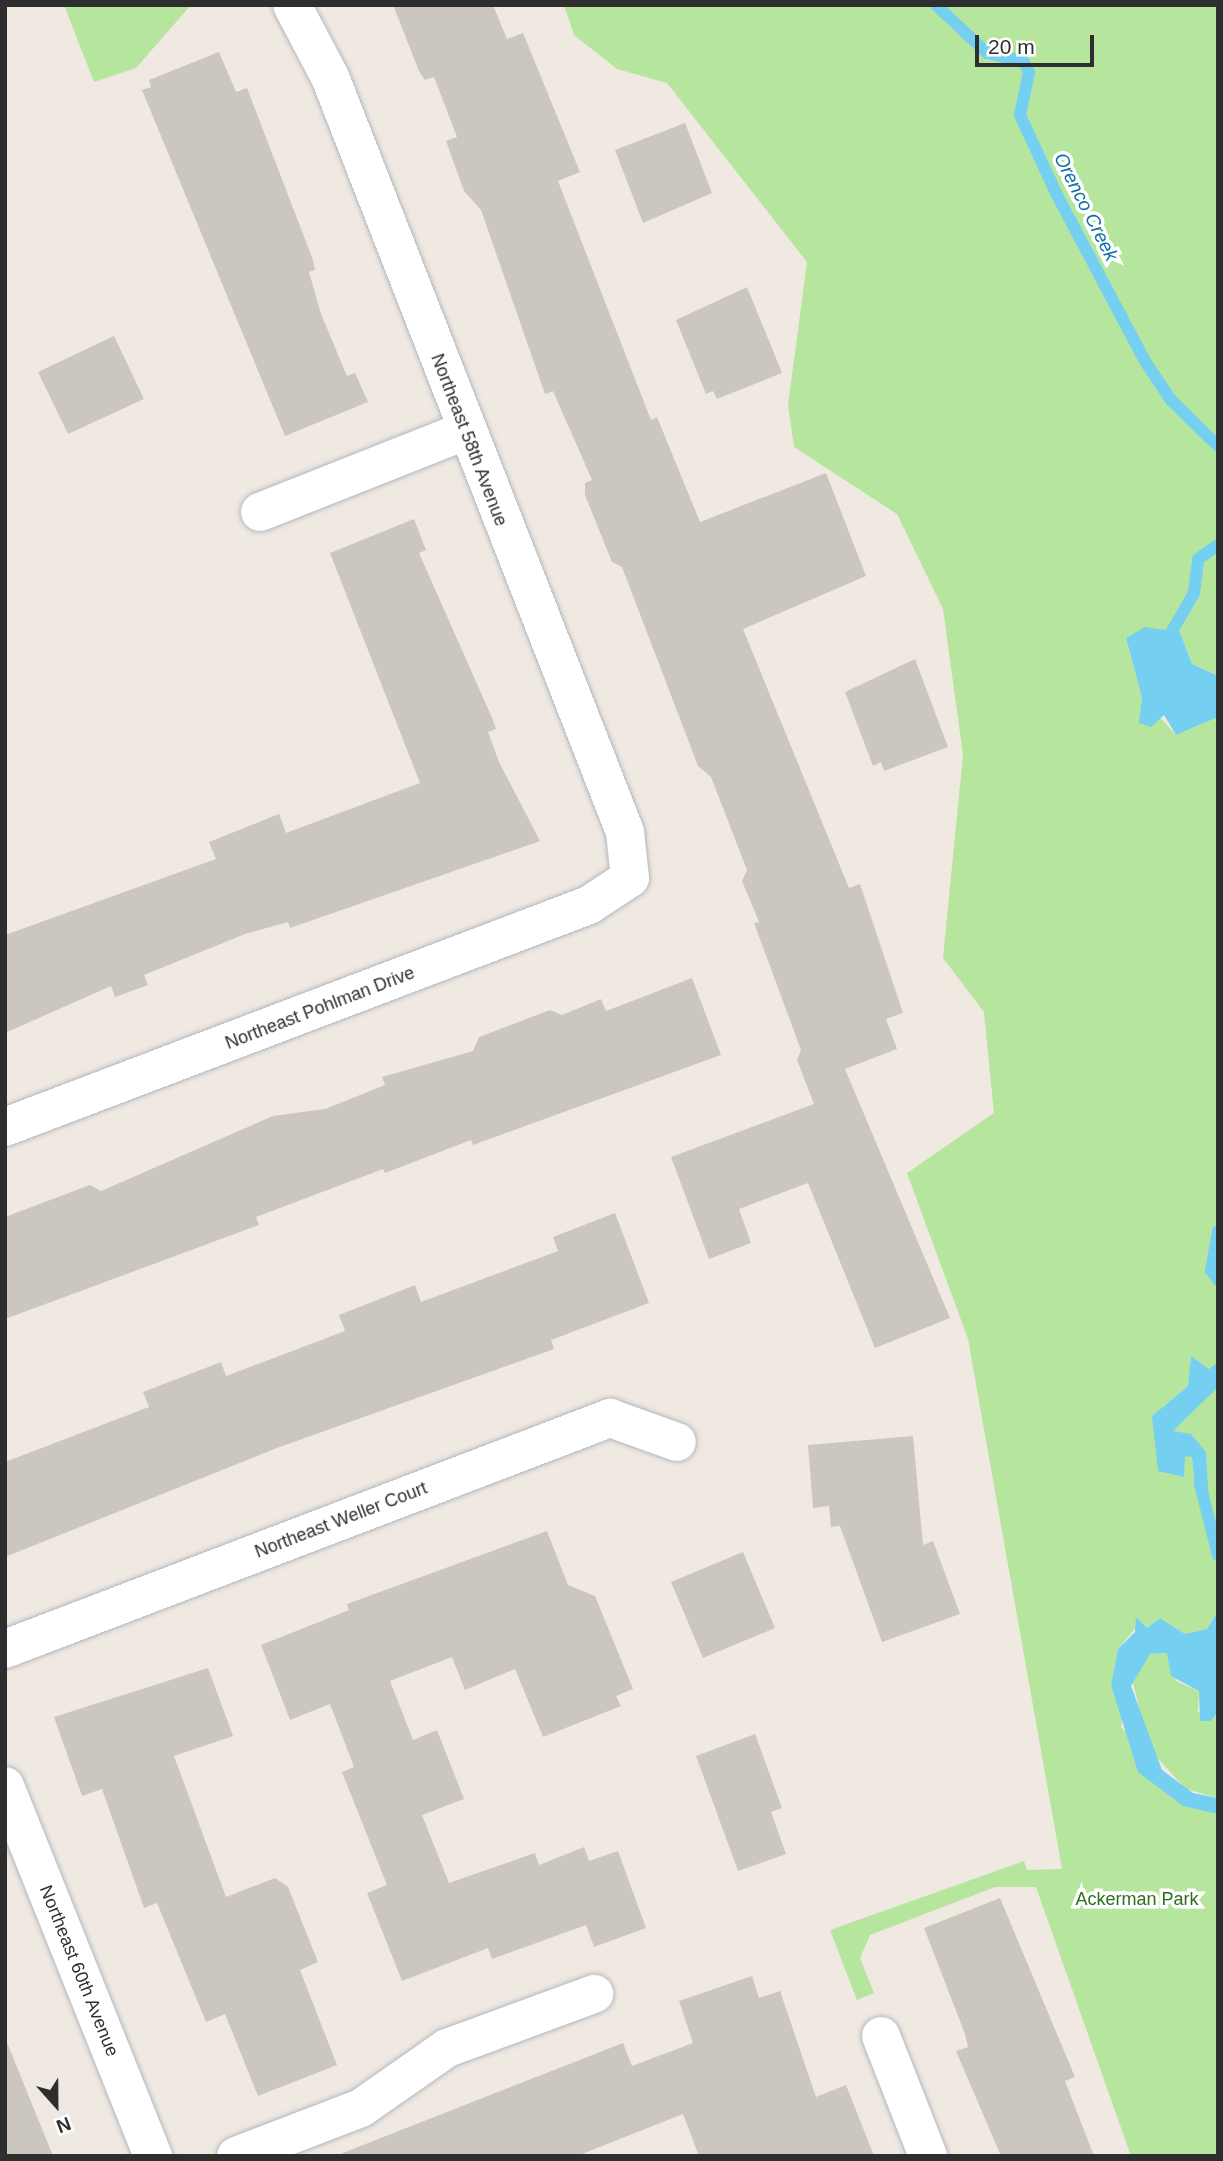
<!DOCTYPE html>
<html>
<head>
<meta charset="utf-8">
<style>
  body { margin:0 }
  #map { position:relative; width:1223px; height:2161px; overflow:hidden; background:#efe9e1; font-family:Arial,sans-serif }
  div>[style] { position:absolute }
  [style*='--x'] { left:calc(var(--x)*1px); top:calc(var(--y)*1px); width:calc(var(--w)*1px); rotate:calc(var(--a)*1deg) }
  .green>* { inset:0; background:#b6e59e }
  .water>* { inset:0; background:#75cff0 }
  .stream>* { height:12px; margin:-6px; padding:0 6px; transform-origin:6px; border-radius:6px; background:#75cff0 }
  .building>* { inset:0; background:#cbc7bf }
  .roads { filter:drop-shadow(0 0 2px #b4b7c1) drop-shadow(0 0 2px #b4b7c1) }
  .minor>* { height:38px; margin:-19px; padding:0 19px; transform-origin:19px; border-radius:19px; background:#fff }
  span { translate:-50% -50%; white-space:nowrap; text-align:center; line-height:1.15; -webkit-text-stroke:7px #fff; paint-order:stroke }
  .street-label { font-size:18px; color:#2e2e2e }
  .park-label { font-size:18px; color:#2c6e1b }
  .water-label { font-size:19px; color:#0d6fa3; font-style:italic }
  .frame { position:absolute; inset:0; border:7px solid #2e2e2e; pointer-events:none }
  .north { position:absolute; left:21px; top:2070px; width:70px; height:70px; -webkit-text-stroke:5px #fff; paint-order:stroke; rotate:159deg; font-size:19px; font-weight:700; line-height:28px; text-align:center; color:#2e2e2e }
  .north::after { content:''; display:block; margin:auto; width:24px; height:32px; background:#2e2e2e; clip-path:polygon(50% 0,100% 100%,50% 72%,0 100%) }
  .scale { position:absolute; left:975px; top:35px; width:119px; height:32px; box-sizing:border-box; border:4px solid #2e2e2e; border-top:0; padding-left:9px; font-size:21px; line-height:24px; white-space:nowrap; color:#2e2e2e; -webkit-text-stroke:5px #fff; paint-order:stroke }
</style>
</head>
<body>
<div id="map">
  <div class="green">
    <i style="clip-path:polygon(64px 5px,191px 5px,136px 68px,94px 82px)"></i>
    <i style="clip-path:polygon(564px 5px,1218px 5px,1218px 676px,1192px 664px,1180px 632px,1126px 638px,1142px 698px,1176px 735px,1218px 717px,1218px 1362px,1209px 1369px,1191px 1356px,1188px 1386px,1152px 1416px,1192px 1457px,1195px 1488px,1208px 1502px,1206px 1452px,1173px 1431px,1173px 1424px,1218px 1387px,1218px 1611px,1207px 1629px,1185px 1634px,1160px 1618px,1147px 1628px,1137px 1626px,1118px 1649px,1111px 1685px,1124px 1712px,1121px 1727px,1194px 1807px,1218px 1814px,1218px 2156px,1131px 2156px,1036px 1887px,995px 1887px,870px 1935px,860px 1958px,874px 1993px,857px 2000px,830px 1930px,1024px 1861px,1027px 1870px,1062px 1869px,968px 1339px,907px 1173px,994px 1113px,984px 1012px,943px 958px,963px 755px,943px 609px,897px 514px,794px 447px,788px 405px,807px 262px,667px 83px,617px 69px,574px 35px)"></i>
    <i style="clip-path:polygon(1167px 1653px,1176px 1681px,1199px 1691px,1198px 1712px,1211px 1721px,1218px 1712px,1218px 1798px,1186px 1789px,1149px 1749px,1132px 1678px,1150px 1654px)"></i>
  </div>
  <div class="water">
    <i style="clip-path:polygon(1145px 627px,1180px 632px,1192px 664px,1218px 676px,1218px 717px,1176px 735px,1164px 715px,1151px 727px,1139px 723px,1142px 698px,1126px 638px)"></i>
    <i style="clip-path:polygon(1191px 1356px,1209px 1369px,1218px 1362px,1218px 1387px,1173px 1431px,1191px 1434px,1206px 1452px,1209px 1503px,1195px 1488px,1192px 1457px,1185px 1456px,1184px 1477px,1158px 1471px,1152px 1416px,1188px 1386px)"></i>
    <i style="clip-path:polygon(1218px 1611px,1218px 1712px,1211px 1721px,1200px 1721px,1199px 1691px,1171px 1676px,1167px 1653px,1150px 1654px,1131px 1686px,1162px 1770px,1193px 1793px,1218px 1798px,1218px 1814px,1183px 1806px,1138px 1772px,1111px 1685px,1118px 1649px,1135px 1632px,1136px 1617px,1147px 1628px,1160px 1618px,1185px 1634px,1207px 1629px)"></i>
  </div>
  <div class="stream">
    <i style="--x:936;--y:5;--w:70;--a:43.3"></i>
    <i style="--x:987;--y:53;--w:37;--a:13"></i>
    <i style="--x:1023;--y:61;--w:13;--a:61"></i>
    <i style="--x:1029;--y:72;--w:44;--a:101.8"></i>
    <i style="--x:1020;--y:115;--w:88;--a:65.2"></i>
    <i style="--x:1057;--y:195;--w:188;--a:62.1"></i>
    <i style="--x:1145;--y:361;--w:47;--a:56.3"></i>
    <i style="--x:1171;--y:400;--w:66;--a:44.4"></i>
    <i style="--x:1164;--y:645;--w:60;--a:-60"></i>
    <i style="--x:1194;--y:593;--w:34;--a:-83"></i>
    <i style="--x:1198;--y:559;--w:24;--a:-35"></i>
    <i style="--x:1218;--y:1231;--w:40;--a:100"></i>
    <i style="--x:1211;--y:1270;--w:12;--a:55"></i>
    <i style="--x:1200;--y:1484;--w:73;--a:75.8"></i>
  </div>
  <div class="building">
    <i style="clip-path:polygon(393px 5px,493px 5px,507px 39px,523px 33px,580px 172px,558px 181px,651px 420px,657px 417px,700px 522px,826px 473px,866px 576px,743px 629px,849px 888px,860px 884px,903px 1013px,886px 1019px,897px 1049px,845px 1069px,950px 1318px,875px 1348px,808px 1183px,739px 1209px,751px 1243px,709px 1259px,671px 1157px,814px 1104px,797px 1060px,801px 1050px,754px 923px,759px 922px,742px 881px,747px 870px,711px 777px,698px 766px,622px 567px,612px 562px,585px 495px,585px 483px,592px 480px,553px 391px,545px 394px,481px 210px,464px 191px,446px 141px,457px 137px,434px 77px,425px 80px,419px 71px)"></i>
    <i style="clip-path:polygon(219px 52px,236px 92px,247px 88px,313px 260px,315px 270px,309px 272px,321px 314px,347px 376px,355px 373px,368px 402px,285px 436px,142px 90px,151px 87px,149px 80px)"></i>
    <i style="clip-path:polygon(685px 123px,712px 193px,643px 223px,615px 150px)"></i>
    <i style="clip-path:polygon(747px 287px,782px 373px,717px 399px,713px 391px,706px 394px,676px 320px)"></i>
    <i style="clip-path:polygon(114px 336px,144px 399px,68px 434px,38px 372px)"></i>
    <i style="clip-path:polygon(414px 519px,426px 550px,419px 553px,493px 720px,496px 729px,488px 732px,499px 762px,540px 841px,290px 928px,288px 922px,245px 934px,144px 975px,148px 985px,115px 997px,111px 986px,5px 1033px,5px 935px,216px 859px,209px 842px,279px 814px,286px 833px,420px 783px,330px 553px)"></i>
    <i style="clip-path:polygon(915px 659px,948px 747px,884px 771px,881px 762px,873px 766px,845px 692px)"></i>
    <i style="clip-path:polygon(692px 978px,721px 1055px,473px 1145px,471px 1140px,385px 1173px,383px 1169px,256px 1217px,259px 1225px,5px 1319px,5px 1217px,90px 1185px,101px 1191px,273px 1116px,325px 1109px,385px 1085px,382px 1077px,473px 1051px,479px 1037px,550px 1010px,562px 1015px,601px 999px,606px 1011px)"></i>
    <i style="clip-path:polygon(615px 1213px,649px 1303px,551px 1340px,554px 1349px,277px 1448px,5px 1557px,5px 1462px,149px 1407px,143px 1392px,221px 1362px,226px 1376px,345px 1331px,339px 1315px,415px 1285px,421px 1302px,558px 1251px,553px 1237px)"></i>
    <i style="clip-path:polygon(913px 1436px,923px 1545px,933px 1541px,960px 1614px,882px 1642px,840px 1526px,831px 1527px,829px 1506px,813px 1508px,808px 1445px)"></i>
    <i style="clip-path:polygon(547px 1531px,568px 1585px,595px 1596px,633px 1689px,616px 1696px,621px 1706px,543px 1737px,515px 1669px,465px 1690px,452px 1657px,390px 1681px,413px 1740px,437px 1730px,464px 1799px,422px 1815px,449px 1883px,535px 1853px,539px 1865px,584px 1847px,589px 1861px,618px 1851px,646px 1928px,594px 1947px,586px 1925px,492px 1959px,488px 1948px,402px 1981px,367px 1893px,387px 1885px,342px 1772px,354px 1767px,330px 1704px,290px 1720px,261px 1645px,349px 1610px,347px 1604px)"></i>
    <i style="clip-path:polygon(743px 1552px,775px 1628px,703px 1658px,671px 1582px)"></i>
    <i style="clip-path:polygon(208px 1668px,233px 1736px,174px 1756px,226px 1897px,275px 1878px,288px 1887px,318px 1962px,300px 1970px,337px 2065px,258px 2096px,225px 2014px,206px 2022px,157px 1903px,144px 1908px,102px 1789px,82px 1796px,54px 1717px)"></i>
    <i style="clip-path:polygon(755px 1734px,782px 1808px,771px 1812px,786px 1854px,738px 1871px,696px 1756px)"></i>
    <i style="clip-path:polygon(1000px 1898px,1075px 2077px,1065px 2081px,1094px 2156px,1001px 2156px,956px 2051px,968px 2047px,965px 2034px,924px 1928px)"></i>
    <i style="clip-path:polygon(752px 1976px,759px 1998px,780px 1991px,816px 2097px,846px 2085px,874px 2156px,699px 2156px,683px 2114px,577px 2156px,335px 2156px,623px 2043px,632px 2066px,693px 2043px,679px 2001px)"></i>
    <i style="clip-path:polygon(5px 2040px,6px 2040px,53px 2156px,5px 2156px)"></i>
  </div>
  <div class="roads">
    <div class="minor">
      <i style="--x:260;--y:512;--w:220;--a:-21.6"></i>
      <i style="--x:5;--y:1127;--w:625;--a:-20.81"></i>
      <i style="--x:589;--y:905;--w:49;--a:-33.4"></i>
      <i style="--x:630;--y:878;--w:46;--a:-96.2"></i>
      <i style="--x:625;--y:832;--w:811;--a:-111.34"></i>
      <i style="--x:330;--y:77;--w:81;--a:-117.8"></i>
      <i style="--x:5;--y:1649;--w:648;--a:-20.9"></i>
      <i style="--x:610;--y:1418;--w:71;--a:19.7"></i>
      <i style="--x:5;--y:1786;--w:399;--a:68.2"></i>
      <i style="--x:881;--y:2036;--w:129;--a:68.6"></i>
      <i style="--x:236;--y:2156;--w:134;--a:-21"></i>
      <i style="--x:361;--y:2108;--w:105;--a:-34.9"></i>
      <i style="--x:447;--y:2048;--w:157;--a:-20.2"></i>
    </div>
  </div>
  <div class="street-label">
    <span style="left:469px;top:440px;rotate:69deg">Northeast 58th Avenue</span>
    <span style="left:320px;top:1008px;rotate:-21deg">Northeast Pohlman Drive</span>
    <span style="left:341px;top:1520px;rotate:-21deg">Northeast Weller Court</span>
    <span style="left:79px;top:1971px;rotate:68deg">Northeast 60th Avenue</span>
  </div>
  <div class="park-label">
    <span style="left:1137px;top:1899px">Ackerman Park</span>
  </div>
  <div class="water-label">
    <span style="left:1086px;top:207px;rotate:63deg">Orenco Creek</span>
  </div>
  <div class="frame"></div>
  <div class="north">N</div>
  <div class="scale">20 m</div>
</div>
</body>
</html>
